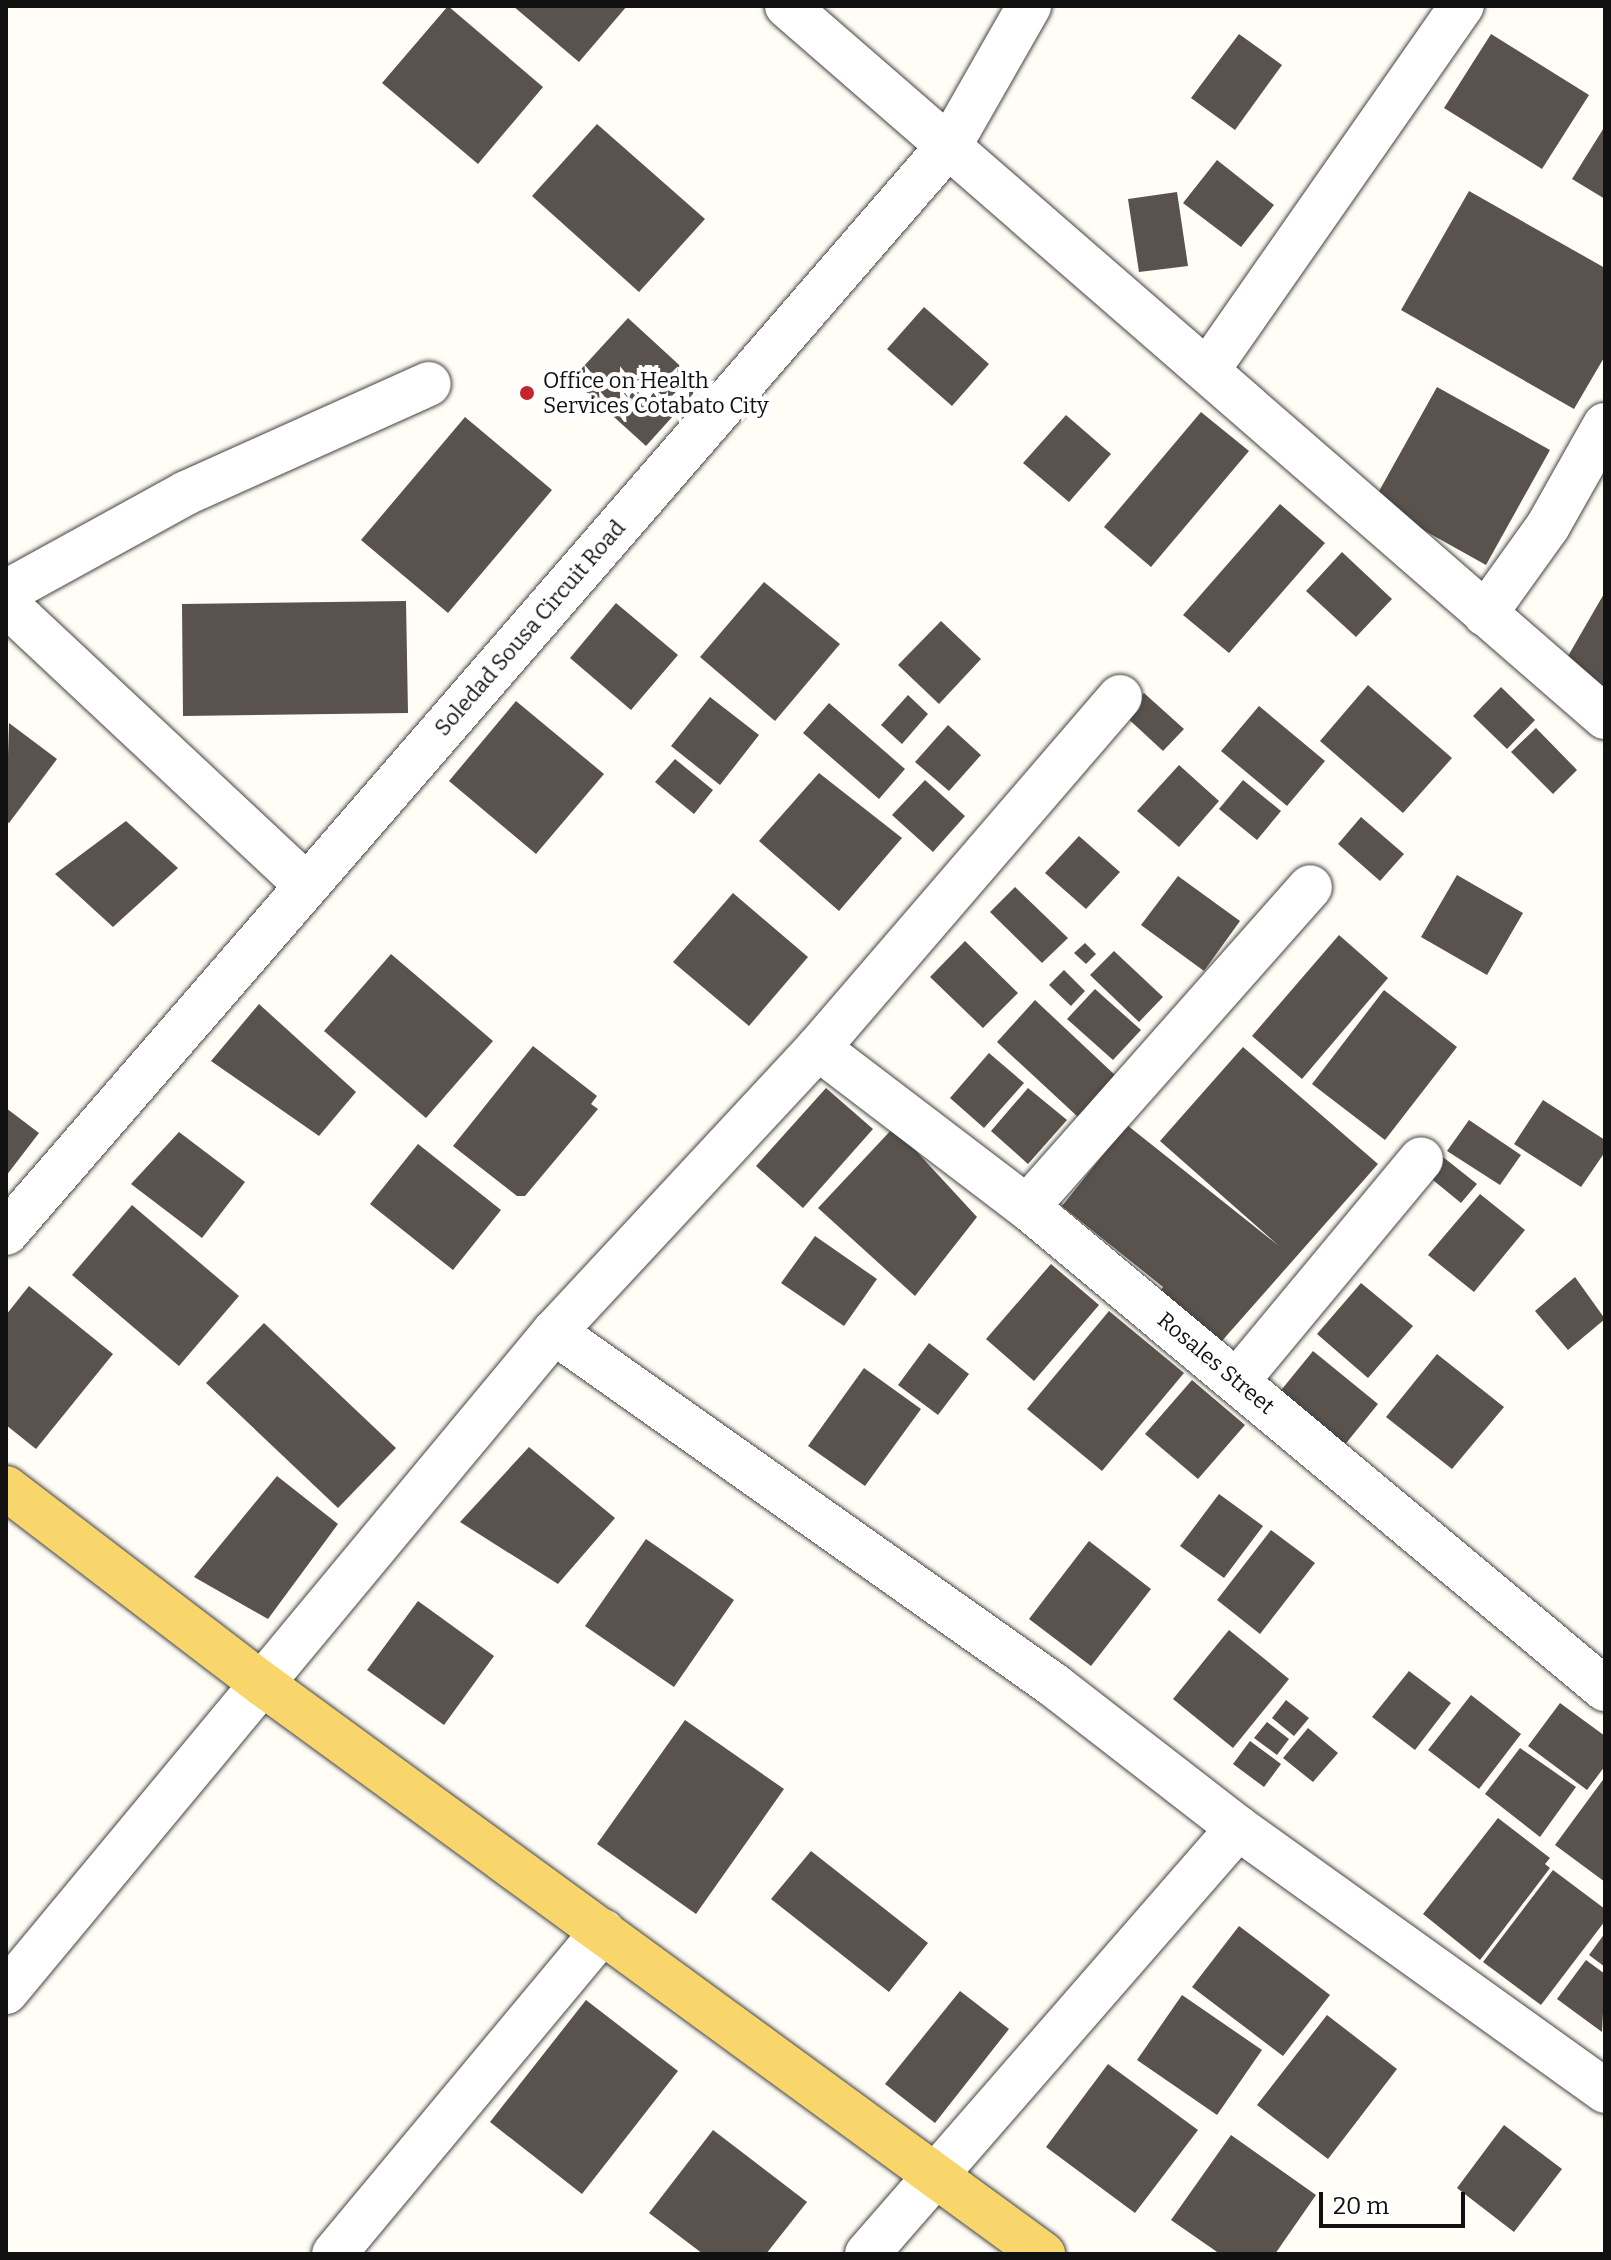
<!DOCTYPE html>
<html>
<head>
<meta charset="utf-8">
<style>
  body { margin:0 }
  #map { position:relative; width:1611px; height:2260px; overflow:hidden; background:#fffdf5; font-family:Bitter,serif }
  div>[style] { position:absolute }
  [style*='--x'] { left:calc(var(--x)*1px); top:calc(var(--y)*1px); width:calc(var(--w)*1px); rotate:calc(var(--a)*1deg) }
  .building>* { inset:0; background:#5a524d }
  .roads { filter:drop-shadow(0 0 2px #444) drop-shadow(0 0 2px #444) }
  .minor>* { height:44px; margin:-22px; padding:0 22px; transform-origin:22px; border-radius:22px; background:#fff }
  .major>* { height:44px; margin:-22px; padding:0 22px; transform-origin:22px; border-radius:22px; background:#f9d66b }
  .dots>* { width:22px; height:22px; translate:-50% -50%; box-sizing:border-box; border:4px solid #fff; border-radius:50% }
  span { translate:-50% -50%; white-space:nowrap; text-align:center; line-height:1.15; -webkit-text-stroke:8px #fff; paint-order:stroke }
  .poi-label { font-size:22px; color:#111 }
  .left { translate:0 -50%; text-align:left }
  .street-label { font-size:22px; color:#111 }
  .frame { position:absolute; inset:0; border:8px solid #111; pointer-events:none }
  .scale { position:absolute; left:1319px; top:2192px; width:146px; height:36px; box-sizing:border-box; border:4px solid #111; border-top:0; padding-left:10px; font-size:24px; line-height:28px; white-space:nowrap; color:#111; -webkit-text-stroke:6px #fff; paint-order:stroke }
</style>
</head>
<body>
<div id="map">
  <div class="building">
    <i style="clip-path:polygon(448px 6px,543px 87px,478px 164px,382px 83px)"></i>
    <i style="clip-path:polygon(513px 6px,627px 6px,579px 62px)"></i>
    <i style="clip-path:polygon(1239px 34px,1282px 65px,1235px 130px,1191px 98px)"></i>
    <i style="clip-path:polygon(1491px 34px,1589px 95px,1542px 169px,1444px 108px)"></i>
    <i style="clip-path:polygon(597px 124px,705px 219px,639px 292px,532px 196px)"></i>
    <i style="clip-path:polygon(1605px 126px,1605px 199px,1572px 179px)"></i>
    <i style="clip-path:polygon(1217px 160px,1274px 205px,1241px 247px,1183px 203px)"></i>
    <i style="clip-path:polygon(1469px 191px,1605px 268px,1605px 356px,1574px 409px,1401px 310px)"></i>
    <i style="clip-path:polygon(1177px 192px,1188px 266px,1139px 272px,1128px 199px)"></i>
    <i style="clip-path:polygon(924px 307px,989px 364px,952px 406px,887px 349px)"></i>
    <i style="clip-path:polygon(628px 318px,701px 385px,646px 446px,572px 379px)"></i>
    <i style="clip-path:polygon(1437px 387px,1550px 450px,1486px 565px,1373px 502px)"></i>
    <i style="clip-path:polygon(1201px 412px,1249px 451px,1151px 567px,1104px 527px)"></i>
    <i style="clip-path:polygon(1066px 415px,1111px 454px,1069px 502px,1023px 463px)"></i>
    <i style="clip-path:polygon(465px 417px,552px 490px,448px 613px,361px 540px)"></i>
    <i style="clip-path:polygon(1280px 504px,1325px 543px,1229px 653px,1183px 615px)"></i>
    <i style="clip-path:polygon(1342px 552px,1392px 599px,1356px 637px,1306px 591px)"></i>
    <i style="clip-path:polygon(764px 582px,840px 644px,775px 721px,700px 657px)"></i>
    <i style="clip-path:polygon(1605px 592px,1605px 687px,1564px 663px)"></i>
    <i style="clip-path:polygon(406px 601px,408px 713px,183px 716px,182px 604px)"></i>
    <i style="clip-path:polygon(616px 603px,678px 655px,631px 710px,570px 658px)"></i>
    <i style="clip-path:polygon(941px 621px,981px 659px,939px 704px,898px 665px)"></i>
    <i style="clip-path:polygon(1368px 685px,1452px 758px,1403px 813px,1320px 741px)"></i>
    <i style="clip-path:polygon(1501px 687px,1535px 720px,1507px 749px,1473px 716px)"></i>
    <i style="clip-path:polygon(1144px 693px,1184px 729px,1163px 751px,1123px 714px)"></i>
    <i style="clip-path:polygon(908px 695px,928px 714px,902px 744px,881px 725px)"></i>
    <i style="clip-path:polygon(710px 697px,759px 735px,720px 785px,671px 746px)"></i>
    <i style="clip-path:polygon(516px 701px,604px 774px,536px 854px,449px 781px)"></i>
    <i style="clip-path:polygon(829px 703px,905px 769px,879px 799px,803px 733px)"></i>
    <i style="clip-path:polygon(1259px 706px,1325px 761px,1287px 806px,1221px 751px)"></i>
    <i style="clip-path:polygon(9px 723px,57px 759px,9px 823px,6px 821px)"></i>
    <i style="clip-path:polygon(948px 725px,981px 755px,949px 791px,915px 762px)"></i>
    <i style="clip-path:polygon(1536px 728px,1577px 770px,1553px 794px,1511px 752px)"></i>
    <i style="clip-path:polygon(675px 759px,713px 790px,694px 814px,655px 782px)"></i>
    <i style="clip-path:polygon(1179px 765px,1219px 801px,1179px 847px,1137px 811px)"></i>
    <i style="clip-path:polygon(819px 773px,902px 838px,839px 911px,759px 841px)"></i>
    <i style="clip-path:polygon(925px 780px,965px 816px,933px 852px,892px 815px)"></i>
    <i style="clip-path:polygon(1243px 780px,1281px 811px,1257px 840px,1219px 809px)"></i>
    <i style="clip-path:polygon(1361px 817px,1404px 854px,1380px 881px,1338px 844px)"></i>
    <i style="clip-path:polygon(126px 821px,178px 868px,113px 927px,55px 874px)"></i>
    <i style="clip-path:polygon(1079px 836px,1120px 872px,1086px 909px,1045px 873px)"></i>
    <i style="clip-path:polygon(1457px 875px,1523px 913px,1487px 975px,1421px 937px)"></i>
    <i style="clip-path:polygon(1178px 876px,1240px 921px,1204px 971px,1141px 925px)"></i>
    <i style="clip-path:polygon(1015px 887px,1068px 938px,1042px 963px,990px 912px)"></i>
    <i style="clip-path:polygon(733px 893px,808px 957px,749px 1026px,673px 962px)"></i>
    <i style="clip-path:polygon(1339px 935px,1388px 978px,1302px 1079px,1252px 1036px)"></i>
    <i style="clip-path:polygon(965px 941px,1018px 993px,983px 1028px,930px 977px)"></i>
    <i style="clip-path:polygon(1085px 943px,1096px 954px,1086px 964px,1074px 953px)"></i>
    <i style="clip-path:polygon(1114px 951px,1163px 997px,1139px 1022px,1090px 975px)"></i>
    <i style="clip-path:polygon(391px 954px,493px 1041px,426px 1118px,324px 1031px)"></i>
    <i style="clip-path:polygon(1064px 970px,1085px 991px,1071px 1006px,1049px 985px)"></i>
    <i style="clip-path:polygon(1095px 989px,1141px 1030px,1113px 1060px,1067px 1019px)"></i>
    <i style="clip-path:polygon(1384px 990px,1457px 1047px,1385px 1140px,1312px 1084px)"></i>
    <i style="clip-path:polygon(1035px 1000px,1116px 1076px,1078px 1117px,997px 1042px)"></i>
    <i style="clip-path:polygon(259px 1004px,356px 1092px,319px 1136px,211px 1061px)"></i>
    <i style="clip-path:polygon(533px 1046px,597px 1096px,591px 1104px,598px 1109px,525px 1196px,517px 1196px,453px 1146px)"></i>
    <i style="clip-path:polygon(1243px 1047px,1378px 1164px,1221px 1342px,1158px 1295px,1163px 1287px,1062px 1206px,1127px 1125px,1279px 1246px,1160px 1141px)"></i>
    <i style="clip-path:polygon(989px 1053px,1024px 1083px,984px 1128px,950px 1098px)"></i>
    <i style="clip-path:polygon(826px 1088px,873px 1129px,803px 1208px,756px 1166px)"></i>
    <i style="clip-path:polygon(1028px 1088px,1067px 1120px,1028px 1164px,991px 1131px)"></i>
    <i style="clip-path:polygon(1543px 1100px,1605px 1140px,1605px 1152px,1581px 1187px,1514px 1144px)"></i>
    <i style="clip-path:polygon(6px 1108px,39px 1133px,6px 1176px)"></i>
    <i style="clip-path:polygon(1469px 1120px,1521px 1155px,1500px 1185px,1447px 1151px)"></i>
    <i style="clip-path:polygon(894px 1127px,977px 1217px,915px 1296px,818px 1208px)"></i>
    <i style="clip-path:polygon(179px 1132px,245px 1182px,202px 1238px,131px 1184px)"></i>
    <i style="clip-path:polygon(418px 1144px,501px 1210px,453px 1270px,370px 1204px)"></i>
    <i style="clip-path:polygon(1443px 1157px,1477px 1184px,1461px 1203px,1428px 1176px)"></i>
    <i style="clip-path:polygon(1480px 1194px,1525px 1230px,1474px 1292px,1428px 1255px)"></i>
    <i style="clip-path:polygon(132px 1205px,239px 1296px,179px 1366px,72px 1275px)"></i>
    <i style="clip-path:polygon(815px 1236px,877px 1279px,844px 1326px,781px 1283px)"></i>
    <i style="clip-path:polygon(1051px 1264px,1099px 1305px,1034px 1381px,986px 1339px)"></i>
    <i style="clip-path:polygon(1575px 1277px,1605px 1319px,1568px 1350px,1535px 1311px)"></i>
    <i style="clip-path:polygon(1361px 1283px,1413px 1326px,1368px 1378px,1317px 1334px)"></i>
    <i style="clip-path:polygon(29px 1286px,113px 1354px,36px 1449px,6px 1425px,6px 1315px)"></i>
    <i style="clip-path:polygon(1109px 1311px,1184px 1373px,1102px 1471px,1027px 1409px)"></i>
    <i style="clip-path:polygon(264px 1323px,396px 1448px,338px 1508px,206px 1383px)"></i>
    <i style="clip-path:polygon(929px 1343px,969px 1374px,938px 1415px,898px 1385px)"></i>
    <i style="clip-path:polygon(1313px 1351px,1378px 1404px,1343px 1447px,1278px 1394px)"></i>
    <i style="clip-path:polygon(1437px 1354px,1504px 1407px,1452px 1469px,1386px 1417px)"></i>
    <i style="clip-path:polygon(864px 1368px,921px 1409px,865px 1486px,808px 1446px)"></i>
    <i style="clip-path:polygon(1192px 1380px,1245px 1425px,1198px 1479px,1145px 1434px)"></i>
    <i style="clip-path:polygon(529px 1447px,615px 1518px,558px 1584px,460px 1522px)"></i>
    <i style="clip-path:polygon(277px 1476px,338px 1524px,268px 1619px,194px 1577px)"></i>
    <i style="clip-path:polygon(1219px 1494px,1263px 1526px,1224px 1578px,1180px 1546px)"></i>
    <i style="clip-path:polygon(1271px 1530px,1315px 1563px,1260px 1634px,1217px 1600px)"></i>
    <i style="clip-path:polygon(646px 1539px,734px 1600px,674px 1687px,585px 1626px)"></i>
    <i style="clip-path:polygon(1089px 1541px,1151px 1589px,1091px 1666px,1029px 1619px)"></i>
    <i style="clip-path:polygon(418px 1601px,494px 1656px,444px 1725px,367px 1670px)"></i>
    <i style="clip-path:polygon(1229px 1630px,1289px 1679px,1233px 1748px,1173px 1699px)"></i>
    <i style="clip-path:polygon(1409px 1671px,1451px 1703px,1415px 1750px,1372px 1717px)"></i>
    <i style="clip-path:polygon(1471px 1695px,1521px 1734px,1479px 1789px,1428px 1750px)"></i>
    <i style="clip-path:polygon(1286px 1700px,1309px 1718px,1294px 1736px,1272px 1718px)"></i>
    <i style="clip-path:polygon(1560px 1703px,1605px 1736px,1605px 1766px,1587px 1790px,1528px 1746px)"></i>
    <i style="clip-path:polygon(685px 1720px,784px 1789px,696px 1914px,597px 1844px)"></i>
    <i style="clip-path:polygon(1267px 1722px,1289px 1739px,1277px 1755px,1254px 1738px)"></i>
    <i style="clip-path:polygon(1308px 1728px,1338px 1753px,1313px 1782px,1283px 1758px)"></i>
    <i style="clip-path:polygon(1250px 1741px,1281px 1764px,1264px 1787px,1233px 1764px)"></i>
    <i style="clip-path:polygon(1520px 1748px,1576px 1787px,1540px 1837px,1485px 1794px)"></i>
    <i style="clip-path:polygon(1605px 1777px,1605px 1882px,1555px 1845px)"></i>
    <i style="clip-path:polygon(1498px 1818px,1550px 1858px,1545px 1864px,1550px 1868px,1480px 1960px,1423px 1914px)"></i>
    <i style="clip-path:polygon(811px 1851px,928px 1943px,889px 1992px,771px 1899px)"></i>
    <i style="clip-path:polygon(1553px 1870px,1605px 1909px,1605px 1921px,1541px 2005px,1483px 1962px)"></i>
    <i style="clip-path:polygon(1239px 1926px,1330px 1995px,1283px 2056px,1192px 1987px)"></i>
    <i style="clip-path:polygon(1605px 1933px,1605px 1967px,1589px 1955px)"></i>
    <i style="clip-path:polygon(1586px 1960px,1605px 1974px,1602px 2032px,1557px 1999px)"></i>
    <i style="clip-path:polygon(960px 1991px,1009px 2029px,935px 2123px,885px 2084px)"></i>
    <i style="clip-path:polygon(1182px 1995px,1262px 2050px,1217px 2115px,1137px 2060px)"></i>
    <i style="clip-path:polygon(586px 2000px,678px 2071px,582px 2194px,490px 2122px)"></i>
    <i style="clip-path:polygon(1327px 2015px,1397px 2069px,1328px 2159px,1257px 2105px)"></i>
    <i style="clip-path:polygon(1108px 2064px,1198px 2130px,1135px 2213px,1046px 2147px)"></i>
    <i style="clip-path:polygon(1504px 2125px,1562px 2169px,1514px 2232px,1457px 2188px)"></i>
    <i style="clip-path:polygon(713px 2130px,807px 2202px,766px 2254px,703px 2254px,649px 2213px)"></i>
    <i style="clip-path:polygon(1231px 2135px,1316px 2195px,1275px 2254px,1220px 2254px,1171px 2220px)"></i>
  </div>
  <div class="roads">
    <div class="minor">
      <i style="--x:787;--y:6;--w:1084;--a:41"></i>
      <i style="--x:1209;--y:368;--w:442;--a:-55.1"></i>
      <i style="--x:6;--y:592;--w:205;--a:-28.8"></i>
      <i style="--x:186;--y:493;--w:266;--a:-24.2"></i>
      <i style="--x:6;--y:604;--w:411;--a:43.1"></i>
      <i style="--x:1485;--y:614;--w:108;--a:-54.4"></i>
      <i style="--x:1548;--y:526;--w:116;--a:-60.6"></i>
      <i style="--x:818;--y:1048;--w:263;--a:37.3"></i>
      <i style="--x:1027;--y:1207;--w:753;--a:39.83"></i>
      <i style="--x:1027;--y:1207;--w:427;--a:-48.5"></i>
      <i style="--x:6;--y:1233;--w:1443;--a:-49.08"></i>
      <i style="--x:951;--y:143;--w:158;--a:-60.3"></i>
      <i style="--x:554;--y:1332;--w:613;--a:35.24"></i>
      <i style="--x:1055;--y:1686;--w:232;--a:37.8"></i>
      <i style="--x:1238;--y:1828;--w:452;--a:35.6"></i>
      <i style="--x:1237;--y:1381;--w:288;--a:-50.3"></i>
      <i style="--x:6;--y:1992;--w:858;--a:-50.3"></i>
      <i style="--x:554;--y:1332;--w:388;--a:-47.1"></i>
      <i style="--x:818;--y:1048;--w:463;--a:-49.3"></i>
      <i style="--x:334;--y:2254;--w:420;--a:-50.2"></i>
      <i style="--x:867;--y:2254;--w:565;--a:-48.95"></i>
    </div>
    <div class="major">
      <i style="--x:6;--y:1488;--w:325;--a:37.4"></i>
      <i style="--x:264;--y:1685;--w:965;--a:36.15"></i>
    </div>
  </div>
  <div class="dots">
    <i style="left:527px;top:393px;background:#c4262e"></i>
  </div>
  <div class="poi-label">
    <span class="left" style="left:543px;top:393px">Office on Health<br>Services Cotabato City</span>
  </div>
  <div class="street-label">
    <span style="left:530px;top:628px;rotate:-49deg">Soledad Sousa Circuit Road</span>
    <span style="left:1216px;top:1363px;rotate:40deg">Rosales Street</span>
  </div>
  <div class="frame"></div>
  <div class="scale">20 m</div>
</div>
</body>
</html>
